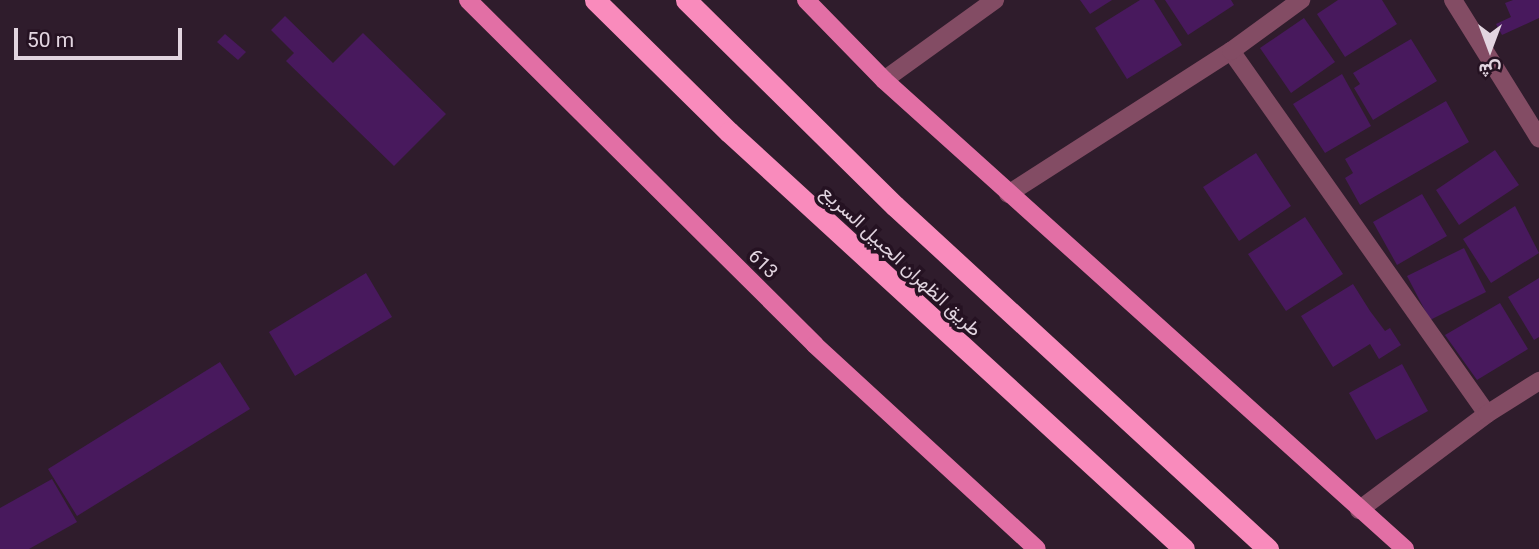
<!DOCTYPE html>
<html>
<head>
<meta charset="utf-8">
<style>
  body { margin:0 }
  #map { position:relative; width:1539px; height:549px; overflow:hidden; background:#2f1c2c; font-family:Roboto,Vazirmatn,sans-serif }
  div>[style] { position:absolute }
  [style*='--x'] { left:calc(var(--x)*1px); top:calc(var(--y)*1px); width:calc(var(--w)*1px); rotate:calc(var(--a)*1deg) }
  .building>* { inset:0; background:#48195d }
  .minor>* { height:18px; margin:-9px; padding:0 9px; transform-origin:9px; border-radius:9px; background:#834c64 }
  .major>* { height:18px; margin:-9px; padding:0 9px; transform-origin:9px; border-radius:9px; background:#e26fa5 }
  .highway>* { height:21px; margin:-10.5px; padding:0 10.5px; transform-origin:10.5px; border-radius:10.5px; background:#f98bbc }
  span { translate:-50% -50%; white-space:nowrap; text-align:center; line-height:1.15; -webkit-text-stroke:7px #251222; paint-order:stroke }
  .street-label { font-size:19px; color:#e2d5e0 }
  .north { position:absolute; left:1455px; top:14px; width:70px; height:70px; -webkit-text-stroke:5px #251222; paint-order:stroke; rotate:180deg; font-size:19px; font-weight:700; line-height:28px; text-align:center; color:#e2d5e0 }
  .north::after { content:''; display:block; margin:auto; width:24px; height:32px; background:#e2d5e0; clip-path:polygon(50% 0,100% 100%,50% 72%,0 100%) }
  .scale { position:absolute; left:14px; top:28px; width:168px; height:32px; box-sizing:border-box; border:4px solid #e2d5e0; border-top:0; padding-left:9px; font-size:21px; line-height:24px; white-space:nowrap; color:#e2d5e0; -webkit-text-stroke:5px #251222; paint-order:stroke }
</style>
</head>
<body>
<div id="map">
  <div class="building">
    <i style="clip-path:polygon(1080px 0,1112px 0,1090px 14px)"></i>
    <i style="clip-path:polygon(1140px 0,1154px 0,1182px 45px,1127px 79px,1095px 28px)"></i>
    <i style="clip-path:polygon(1165px 0,1231px 0,1234px 5px,1188px 35px)"></i>
    <i style="clip-path:polygon(1338px 0,1382px 0,1397px 24px,1345px 57px,1317px 14px)"></i>
    <i style="clip-path:polygon(1513px 0,1539px 0,1539px 18px,1502px 35px,1496px 24px,1511px 17px,1505px 3px)"></i>
    <i style="clip-path:polygon(285px 16px,333px 63px,363px 33px,446px 114px,394px 166px,286px 61px,294px 53px,271px 30px)"></i>
    <i style="clip-path:polygon(1304px 18px,1335px 62px,1291px 93px,1260px 48px)"></i>
    <i style="clip-path:polygon(225px 34px,246px 52px,238px 60px,217px 42px)"></i>
    <i style="clip-path:polygon(1411px 39px,1437px 81px,1373px 120px,1354px 88px,1360px 84px,1353px 73px)"></i>
    <i style="clip-path:polygon(1342px 74px,1371px 126px,1325px 153px,1293px 104px)"></i>
    <i style="clip-path:polygon(1446px 101px,1469px 142px,1360px 205px,1345px 178px,1353px 173px,1345px 159px)"></i>
    <i style="clip-path:polygon(1495px 150px,1519px 185px,1459px 225px,1436px 190px)"></i>
    <i style="clip-path:polygon(1256px 153px,1291px 206px,1239px 241px,1203px 187px)"></i>
    <i style="clip-path:polygon(1422px 194px,1447px 236px,1397px 265px,1373px 222px)"></i>
    <i style="clip-path:polygon(1515px 206px,1539px 253px,1491px 283px,1463px 239px)"></i>
    <i style="clip-path:polygon(1305px 217px,1343px 274px,1286px 311px,1248px 254px)"></i>
    <i style="clip-path:polygon(1464px 248px,1486px 292px,1430px 320px,1407px 276px)"></i>
    <i style="clip-path:polygon(366px 273px,392px 317px,295px 376px,269px 332px)"></i>
    <i style="clip-path:polygon(1539px 278px,1539px 337px,1534px 340px,1508px 297px)"></i>
    <i style="clip-path:polygon(1353px 284px,1370px 311px,1385px 331px,1390px 328px,1401px 345px,1379px 359px,1370px 344px,1333px 367px,1301px 316px)"></i>
    <i style="clip-path:polygon(1500px 303px,1528px 349px,1477px 380px,1445px 335px)"></i>
    <i style="clip-path:polygon(220px 362px,250px 409px,77px 516px,48px 469px)"></i>
    <i style="clip-path:polygon(1402px 364px,1428px 411px,1376px 440px,1349px 393px)"></i>
    <i style="clip-path:polygon(52px 479px,77px 522px,29px 549px,0 549px,0 508px)"></i>
  </div>
  <div class="minor">
    <i style="--x:1453;--y:0;--w:163;--a:58.1"></i>
    <i style="--x:1231;--y:51;--w:444;--a:54.8"></i>
    <i style="--x:884;--y:80;--w:137;--a:-35.8"></i>
    <i style="--x:1008;--y:194;--w:265;--a:-32.7"></i>
    <i style="--x:1231;--y:51;--w:87;--a:-36.1"></i>
    <i style="--x:1359;--y:510;--w:160;--a:-36.9"></i>
    <i style="--x:1487;--y:414;--w:62;--a:-32.4"></i>
  </div>
  <div class="major">
    <i style="--x:468;--y:0;--w:489;--a:44.8"></i>
    <i style="--x:815;--y:345;--w:301;--a:42.6"></i>
    <i style="--x:806;--y:0;--w:112;--a:45.7"></i>
    <i style="--x:884;--y:80;--w:701;--a:41.99"></i>
  </div>
  <div class="highway">
    <i style="--x:595;--y:0;--w:188;--a:44.6"></i>
    <i style="--x:729;--y:132;--w:617;--a:42.5"></i>
    <i style="--x:686;--y:0;--w:293;--a:44.6"></i>
    <i style="--x:895;--y:206;--w:507;--a:42.6"></i>
  </div>
  <div class="street-label">
    <span style="left:901px;top:261px;rotate:43deg">طريق الظهران الجبيل السريع</span>
    <span style="left:763px;top:264px;rotate:44deg">613</span>
  </div>
  <div class="north">ش</div>
  <div class="scale">50 m</div>
</div>
</body>
</html>
